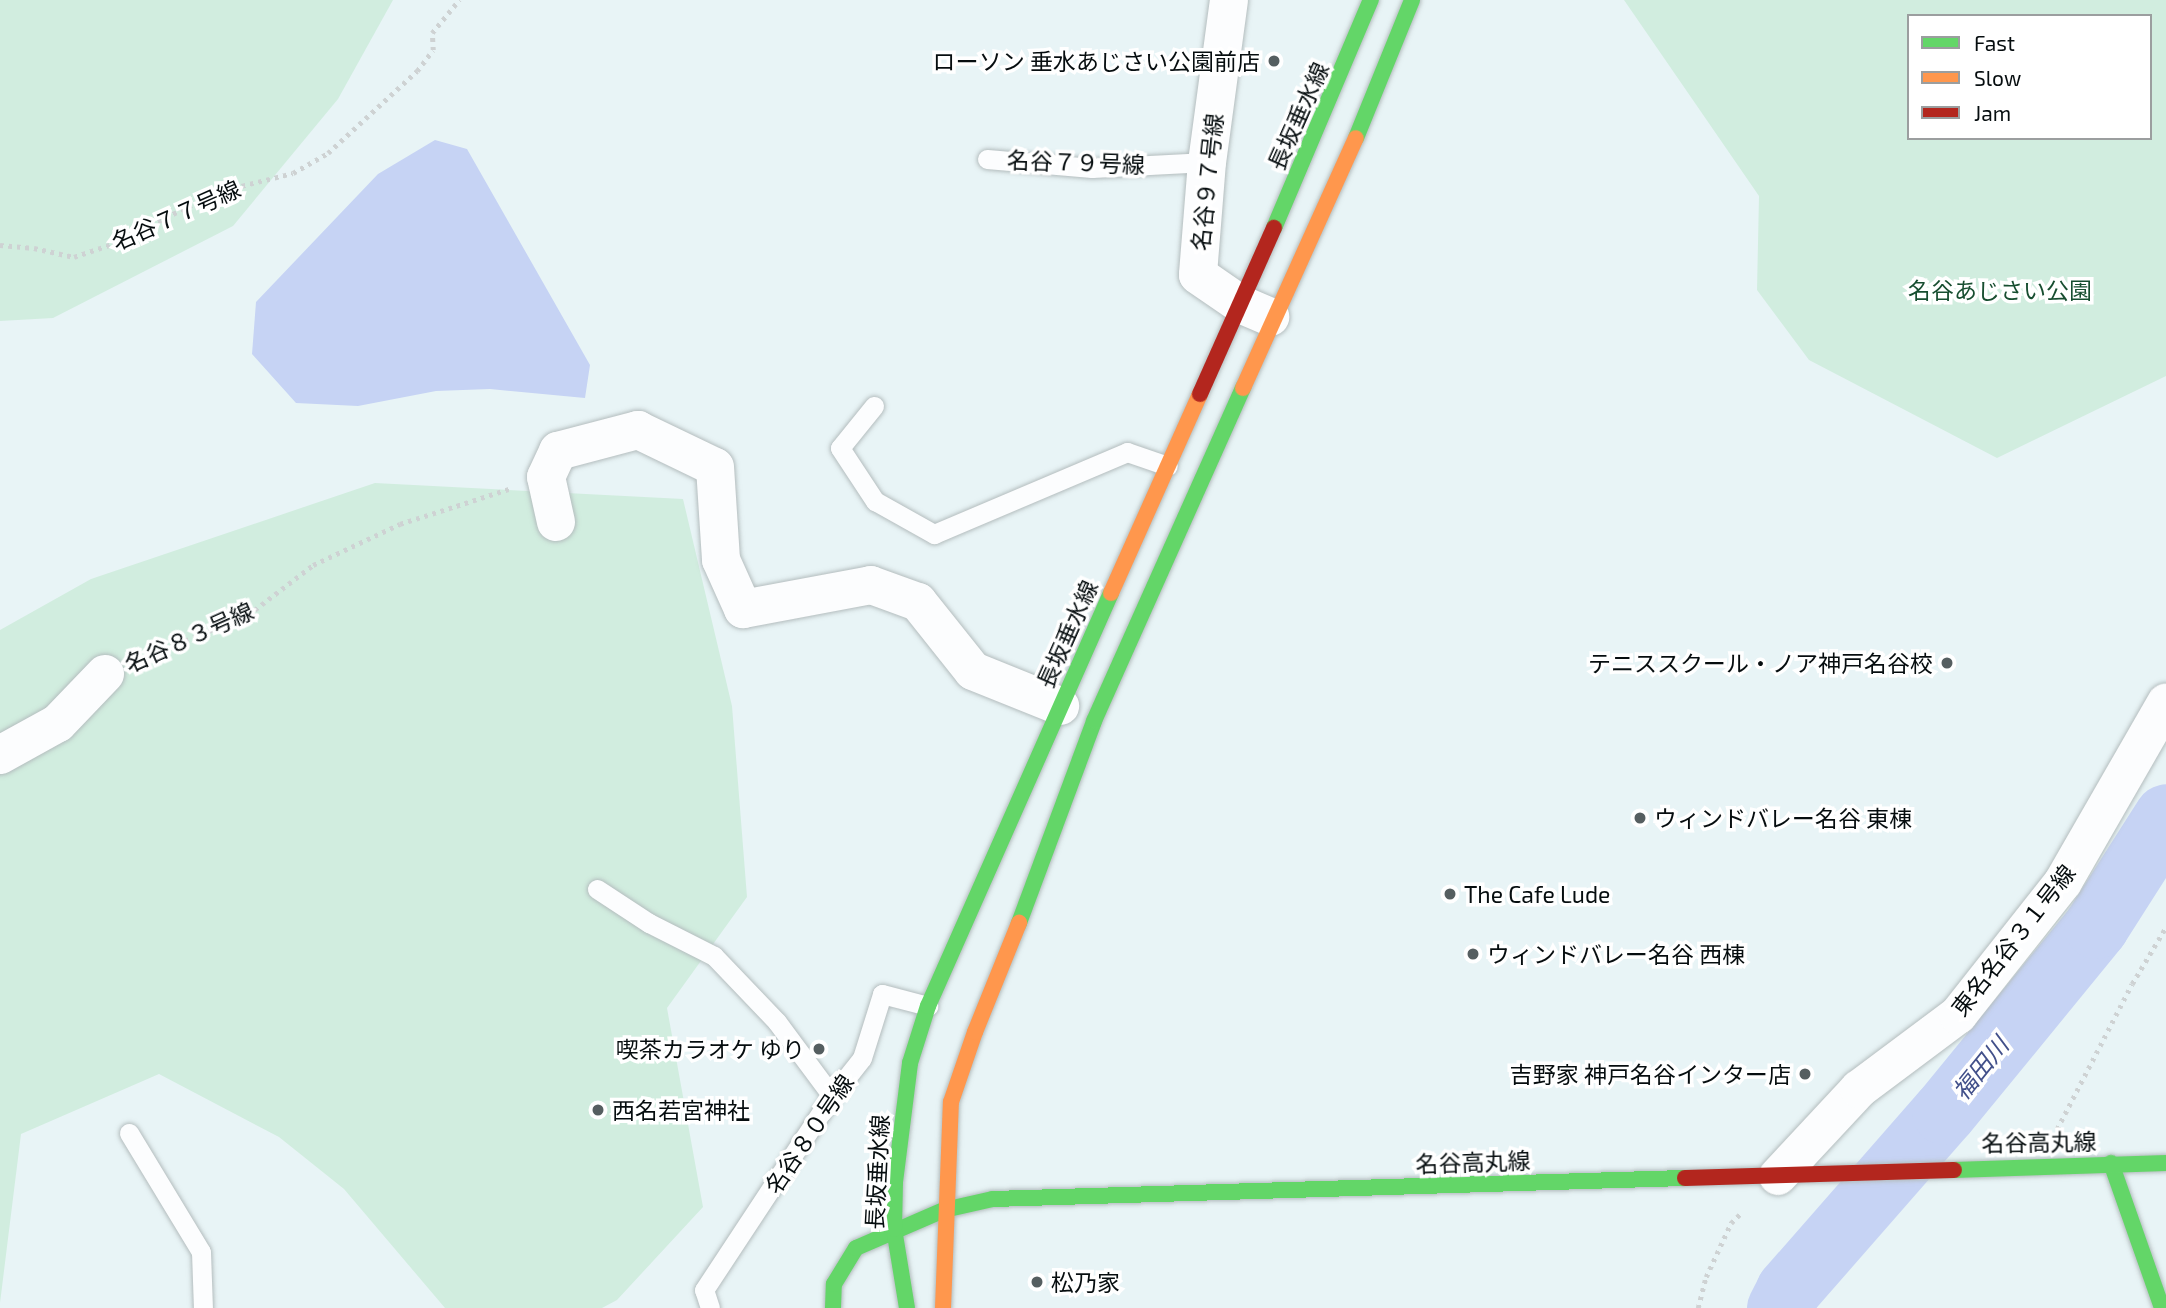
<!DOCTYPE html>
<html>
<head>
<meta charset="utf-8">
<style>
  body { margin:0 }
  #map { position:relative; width:2166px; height:1308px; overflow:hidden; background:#e8f4f6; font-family:"Exo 2","Noto Sans JP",sans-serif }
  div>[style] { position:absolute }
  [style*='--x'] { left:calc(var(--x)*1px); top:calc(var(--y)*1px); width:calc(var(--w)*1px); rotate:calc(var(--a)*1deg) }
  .green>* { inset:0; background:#d1eddf }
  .water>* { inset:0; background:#c6d3f4 }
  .river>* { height:65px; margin:-32.5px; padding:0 32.5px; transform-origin:32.5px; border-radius:32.5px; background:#c6d3f4 }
  .path>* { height:4.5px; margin-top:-2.25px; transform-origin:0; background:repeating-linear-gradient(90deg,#ced2d3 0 3.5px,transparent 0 8.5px) }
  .roads { filter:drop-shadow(0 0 2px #b4bdbe) drop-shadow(0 0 2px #b4bdbe) }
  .lane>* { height:19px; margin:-9.5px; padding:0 9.5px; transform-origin:9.5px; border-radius:9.5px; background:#fcfdfe }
  .street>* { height:38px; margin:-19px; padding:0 19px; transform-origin:19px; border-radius:19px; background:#fcfdfe }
  .fast>* { height:16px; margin:-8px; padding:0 8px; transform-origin:8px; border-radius:8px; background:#63d668 }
  .slow>* { height:16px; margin:-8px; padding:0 8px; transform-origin:8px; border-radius:8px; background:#ff974d }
  .jam>* { height:16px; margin:-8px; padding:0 8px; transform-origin:8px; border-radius:8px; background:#b3261e }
  .dots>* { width:19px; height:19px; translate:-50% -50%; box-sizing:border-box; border:4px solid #fff; border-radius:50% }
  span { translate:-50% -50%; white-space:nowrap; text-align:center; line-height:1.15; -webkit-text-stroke:7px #fff; paint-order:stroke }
  .poi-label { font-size:23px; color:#060d0f }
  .right { translate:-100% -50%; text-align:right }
  .left { translate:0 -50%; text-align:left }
  .street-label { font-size:23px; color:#060d0f }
  .park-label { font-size:23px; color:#174e30 }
  .water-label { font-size:24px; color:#42508a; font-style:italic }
  .legend { position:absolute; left:1907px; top:14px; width:245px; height:126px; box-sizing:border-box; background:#fff; border:2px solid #9b9e9f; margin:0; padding:9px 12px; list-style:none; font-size:21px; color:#060d0f }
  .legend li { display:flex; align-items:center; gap:14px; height:35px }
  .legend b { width:35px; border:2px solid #9b9e9f }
</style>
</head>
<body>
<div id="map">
  <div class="green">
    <i style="clip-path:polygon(0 0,393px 0,338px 99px,233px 226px,53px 318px,0 321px)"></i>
    <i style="clip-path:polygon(evenodd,1624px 0,2166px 0,2166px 376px,1997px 458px,1809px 360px,1757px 290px,1759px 196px,1624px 0,1909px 16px,2150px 16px,2150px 138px,1909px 138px,1909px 16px)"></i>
    <i style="clip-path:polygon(375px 483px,683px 499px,732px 706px,747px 897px,667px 1008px,703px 1207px,617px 1300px,602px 1308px,445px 1308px,344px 1189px,279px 1137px,159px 1074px,21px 1134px,0 1303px,0 630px,91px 579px)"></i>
  </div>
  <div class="water">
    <i style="clip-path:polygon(435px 140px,467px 149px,590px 365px,585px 398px,490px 389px,436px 391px,358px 406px,296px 403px,252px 354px,256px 302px,378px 174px)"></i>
  </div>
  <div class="river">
    <i style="--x:1779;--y:1308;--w:20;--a:-63"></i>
    <i style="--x:1788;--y:1290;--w:237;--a:-48.8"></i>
    <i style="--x:1944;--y:1112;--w:240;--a:-50.7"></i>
    <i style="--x:2096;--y:926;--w:130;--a:-57.5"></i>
  </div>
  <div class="path">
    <i style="--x:0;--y:245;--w:34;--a:5"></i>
    <i style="--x:34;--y:248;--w:41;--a:12.7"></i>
    <i style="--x:74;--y:257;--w:40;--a:-18.9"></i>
    <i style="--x:112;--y:244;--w:117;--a:-26.3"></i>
    <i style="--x:217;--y:192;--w:78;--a:-14"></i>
    <i style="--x:293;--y:173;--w:40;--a:-29.7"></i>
    <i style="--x:328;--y:153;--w:121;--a:-42.7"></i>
    <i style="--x:417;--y:71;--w:26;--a:-53"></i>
    <i style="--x:433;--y:50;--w:17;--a:-93"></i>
    <i style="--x:432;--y:33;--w:43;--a:-50.7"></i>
    <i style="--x:138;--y:660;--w:119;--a:-22.2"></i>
    <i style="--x:248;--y:615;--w:82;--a:-37.6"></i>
    <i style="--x:313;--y:565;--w:96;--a:-25.2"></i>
    <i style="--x:400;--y:524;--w:118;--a:-17.8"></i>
    <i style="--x:2057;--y:1129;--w:163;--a:-62.7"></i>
    <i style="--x:2132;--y:984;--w:66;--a:-59.2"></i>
    <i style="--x:1698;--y:1308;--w:32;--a:-76"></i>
    <i style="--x:1706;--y:1277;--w:60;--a:-65.2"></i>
    <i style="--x:1731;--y:1223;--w:13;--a:-45"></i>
  </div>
  <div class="roads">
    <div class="lane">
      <i style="--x:987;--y:159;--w:105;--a:4.9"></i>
      <i style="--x:1092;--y:168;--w:115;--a:-3"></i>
      <i style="--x:874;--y:406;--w:54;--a:129"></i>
      <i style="--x:840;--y:448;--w:64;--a:56.6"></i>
      <i style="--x:875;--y:501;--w:68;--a:29.2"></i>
      <i style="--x:934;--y:534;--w:210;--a:-23"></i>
      <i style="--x:1127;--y:452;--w:43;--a:18.9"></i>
      <i style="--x:597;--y:889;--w:62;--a:33.2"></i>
      <i style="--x:649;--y:923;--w:73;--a:26.9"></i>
      <i style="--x:714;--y:956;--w:91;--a:46.3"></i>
      <i style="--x:777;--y:1022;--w:92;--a:53.4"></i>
      <i style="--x:129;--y:1133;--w:139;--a:58.8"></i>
      <i style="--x:201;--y:1252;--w:56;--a:88"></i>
      <i style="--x:710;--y:1308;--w:19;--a:-108"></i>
      <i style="--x:704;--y:1290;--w:232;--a:-56.6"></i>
      <i style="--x:832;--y:1096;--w:48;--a:-51.7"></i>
      <i style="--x:862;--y:1058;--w:67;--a:-72.6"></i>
      <i style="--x:882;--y:994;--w:48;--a:14.6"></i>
    </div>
    <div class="street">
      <i style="--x:1229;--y:0;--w:163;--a:97.7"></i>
      <i style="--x:1207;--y:162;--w:113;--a:94.6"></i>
      <i style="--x:1198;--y:275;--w:51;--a:34.6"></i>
      <i style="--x:1240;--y:304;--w:33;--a:23"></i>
      <i style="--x:556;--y:522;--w:46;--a:-102.5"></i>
      <i style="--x:546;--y:477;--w:29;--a:-65"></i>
      <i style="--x:558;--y:451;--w:83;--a:-14.7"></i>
      <i style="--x:638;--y:430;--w:85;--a:25.7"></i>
      <i style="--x:715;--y:467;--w:93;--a:86.3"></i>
      <i style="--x:721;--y:560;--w:54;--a:65.8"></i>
      <i style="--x:743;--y:609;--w:130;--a:-10.6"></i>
      <i style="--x:871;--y:585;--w:50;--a:19.9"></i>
      <i style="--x:918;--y:602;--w:88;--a:51.4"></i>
      <i style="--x:973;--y:671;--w:94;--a:21.9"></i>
      <i style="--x:0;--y:755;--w:66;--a:-28.9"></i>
      <i style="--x:58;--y:723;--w:68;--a:-46.2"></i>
      <i style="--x:1778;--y:1176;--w:119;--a:-47"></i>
      <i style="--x:1859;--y:1089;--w:124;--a:-36.8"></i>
      <i style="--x:1958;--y:1015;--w:169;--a:-51.7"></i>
      <i style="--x:2063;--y:882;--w:207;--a:-60.1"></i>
    </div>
    <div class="fast">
      <i style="--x:1356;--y:138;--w:149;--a:-67.9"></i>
      <i style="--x:1274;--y:228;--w:248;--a:-67"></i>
      <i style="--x:1019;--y:923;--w:215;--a:-69.6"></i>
      <i style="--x:1094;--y:721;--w:365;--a:-65.9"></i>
      <i style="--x:2111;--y:1163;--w:154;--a:70.6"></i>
      <i style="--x:1954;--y:1170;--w:212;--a:-1.9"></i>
      <i style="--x:833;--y:1308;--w:24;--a:-88"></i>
      <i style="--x:834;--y:1284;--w:42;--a:-58.6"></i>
      <i style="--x:856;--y:1248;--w:96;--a:-23.4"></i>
      <i style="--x:944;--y:1210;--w:50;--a:-12.7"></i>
      <i style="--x:993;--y:1199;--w:692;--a:-1.74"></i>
      <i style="--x:907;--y:1308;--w:80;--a:-99.3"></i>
      <i style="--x:894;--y:1229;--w:47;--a:-88.8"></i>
      <i style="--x:895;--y:1182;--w:120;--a:-82.8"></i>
      <i style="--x:910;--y:1063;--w:60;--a:-72.5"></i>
      <i style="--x:928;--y:1006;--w:452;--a:-66.1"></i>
    </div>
    <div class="slow">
      <i style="--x:1243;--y:388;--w:274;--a:-65.7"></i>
      <i style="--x:1111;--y:593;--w:218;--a:-65.9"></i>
      <i style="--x:943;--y:1308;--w:206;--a:-87.8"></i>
      <i style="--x:951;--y:1102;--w:74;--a:-71.1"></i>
      <i style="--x:975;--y:1032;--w:118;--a:-68"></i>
    </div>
    <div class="jam">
      <i style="--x:1200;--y:394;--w:182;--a:-66"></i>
      <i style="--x:1685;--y:1178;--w:269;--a:-1.7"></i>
    </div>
  </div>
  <div class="dots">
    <i style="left:1274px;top:61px;background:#555e60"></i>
    <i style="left:1947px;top:663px;background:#555e60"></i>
    <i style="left:1640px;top:818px;background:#555e60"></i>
    <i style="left:1450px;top:894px;background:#555e60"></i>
    <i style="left:1473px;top:954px;background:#555e60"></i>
    <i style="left:819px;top:1049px;background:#555e60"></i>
    <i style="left:1805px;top:1074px;background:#555e60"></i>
    <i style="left:598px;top:1110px;background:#555e60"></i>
    <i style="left:1037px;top:1282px;background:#555e60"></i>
  </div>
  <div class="poi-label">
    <span class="right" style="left:1260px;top:61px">ローソン 垂水あじさい公園前店</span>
    <span class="right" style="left:1933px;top:663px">テニススクール・ノア神戸名谷校</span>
    <span class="left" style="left:1654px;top:818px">ウィンドバレー名谷 東棟</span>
    <span class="left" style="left:1464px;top:894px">The Cafe Lude</span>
    <span class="left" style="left:1487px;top:954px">ウィンドバレー名谷 西棟</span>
    <span class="right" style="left:805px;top:1049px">喫茶カラオケ ゆり</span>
    <span class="right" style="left:1791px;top:1074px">吉野家 神戸名谷インター店</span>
    <span class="left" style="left:612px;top:1110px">西名若宮神社</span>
    <span class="left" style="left:1051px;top:1282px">松乃家</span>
  </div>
  <div class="street-label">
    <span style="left:1298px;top:116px;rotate:-66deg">長坂垂水線</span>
    <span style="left:1076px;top:162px;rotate:2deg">名谷７９号線</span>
    <span style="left:1207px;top:182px;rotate:-84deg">名谷９７号線</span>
    <span style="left:176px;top:215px;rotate:-24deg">名谷７７号線</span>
    <span style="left:1067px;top:634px;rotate:-66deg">長坂垂水線</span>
    <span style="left:189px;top:637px;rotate:-24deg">名谷８３号線</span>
    <span style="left:2013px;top:940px;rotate:-52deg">東名名谷３１号線</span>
    <span style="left:809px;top:1134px;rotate:-56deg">名谷８０号線</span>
    <span style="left:2039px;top:1142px;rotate:-1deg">名谷高丸線</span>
    <span style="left:1473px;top:1162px;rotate:-2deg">名谷高丸線</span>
    <span style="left:877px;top:1172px;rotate:-87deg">長坂垂水線</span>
  </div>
  <div class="park-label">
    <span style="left:2000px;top:290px">名谷あじさい公園</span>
  </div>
  <div class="water-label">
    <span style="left:1980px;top:1068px;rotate:-51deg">福田川</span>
  </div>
  <ul class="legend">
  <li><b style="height:9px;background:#63d668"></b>Fast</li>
  <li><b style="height:9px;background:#ff974d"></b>Slow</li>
  <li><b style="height:9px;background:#b3261e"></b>Jam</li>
  </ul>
</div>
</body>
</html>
